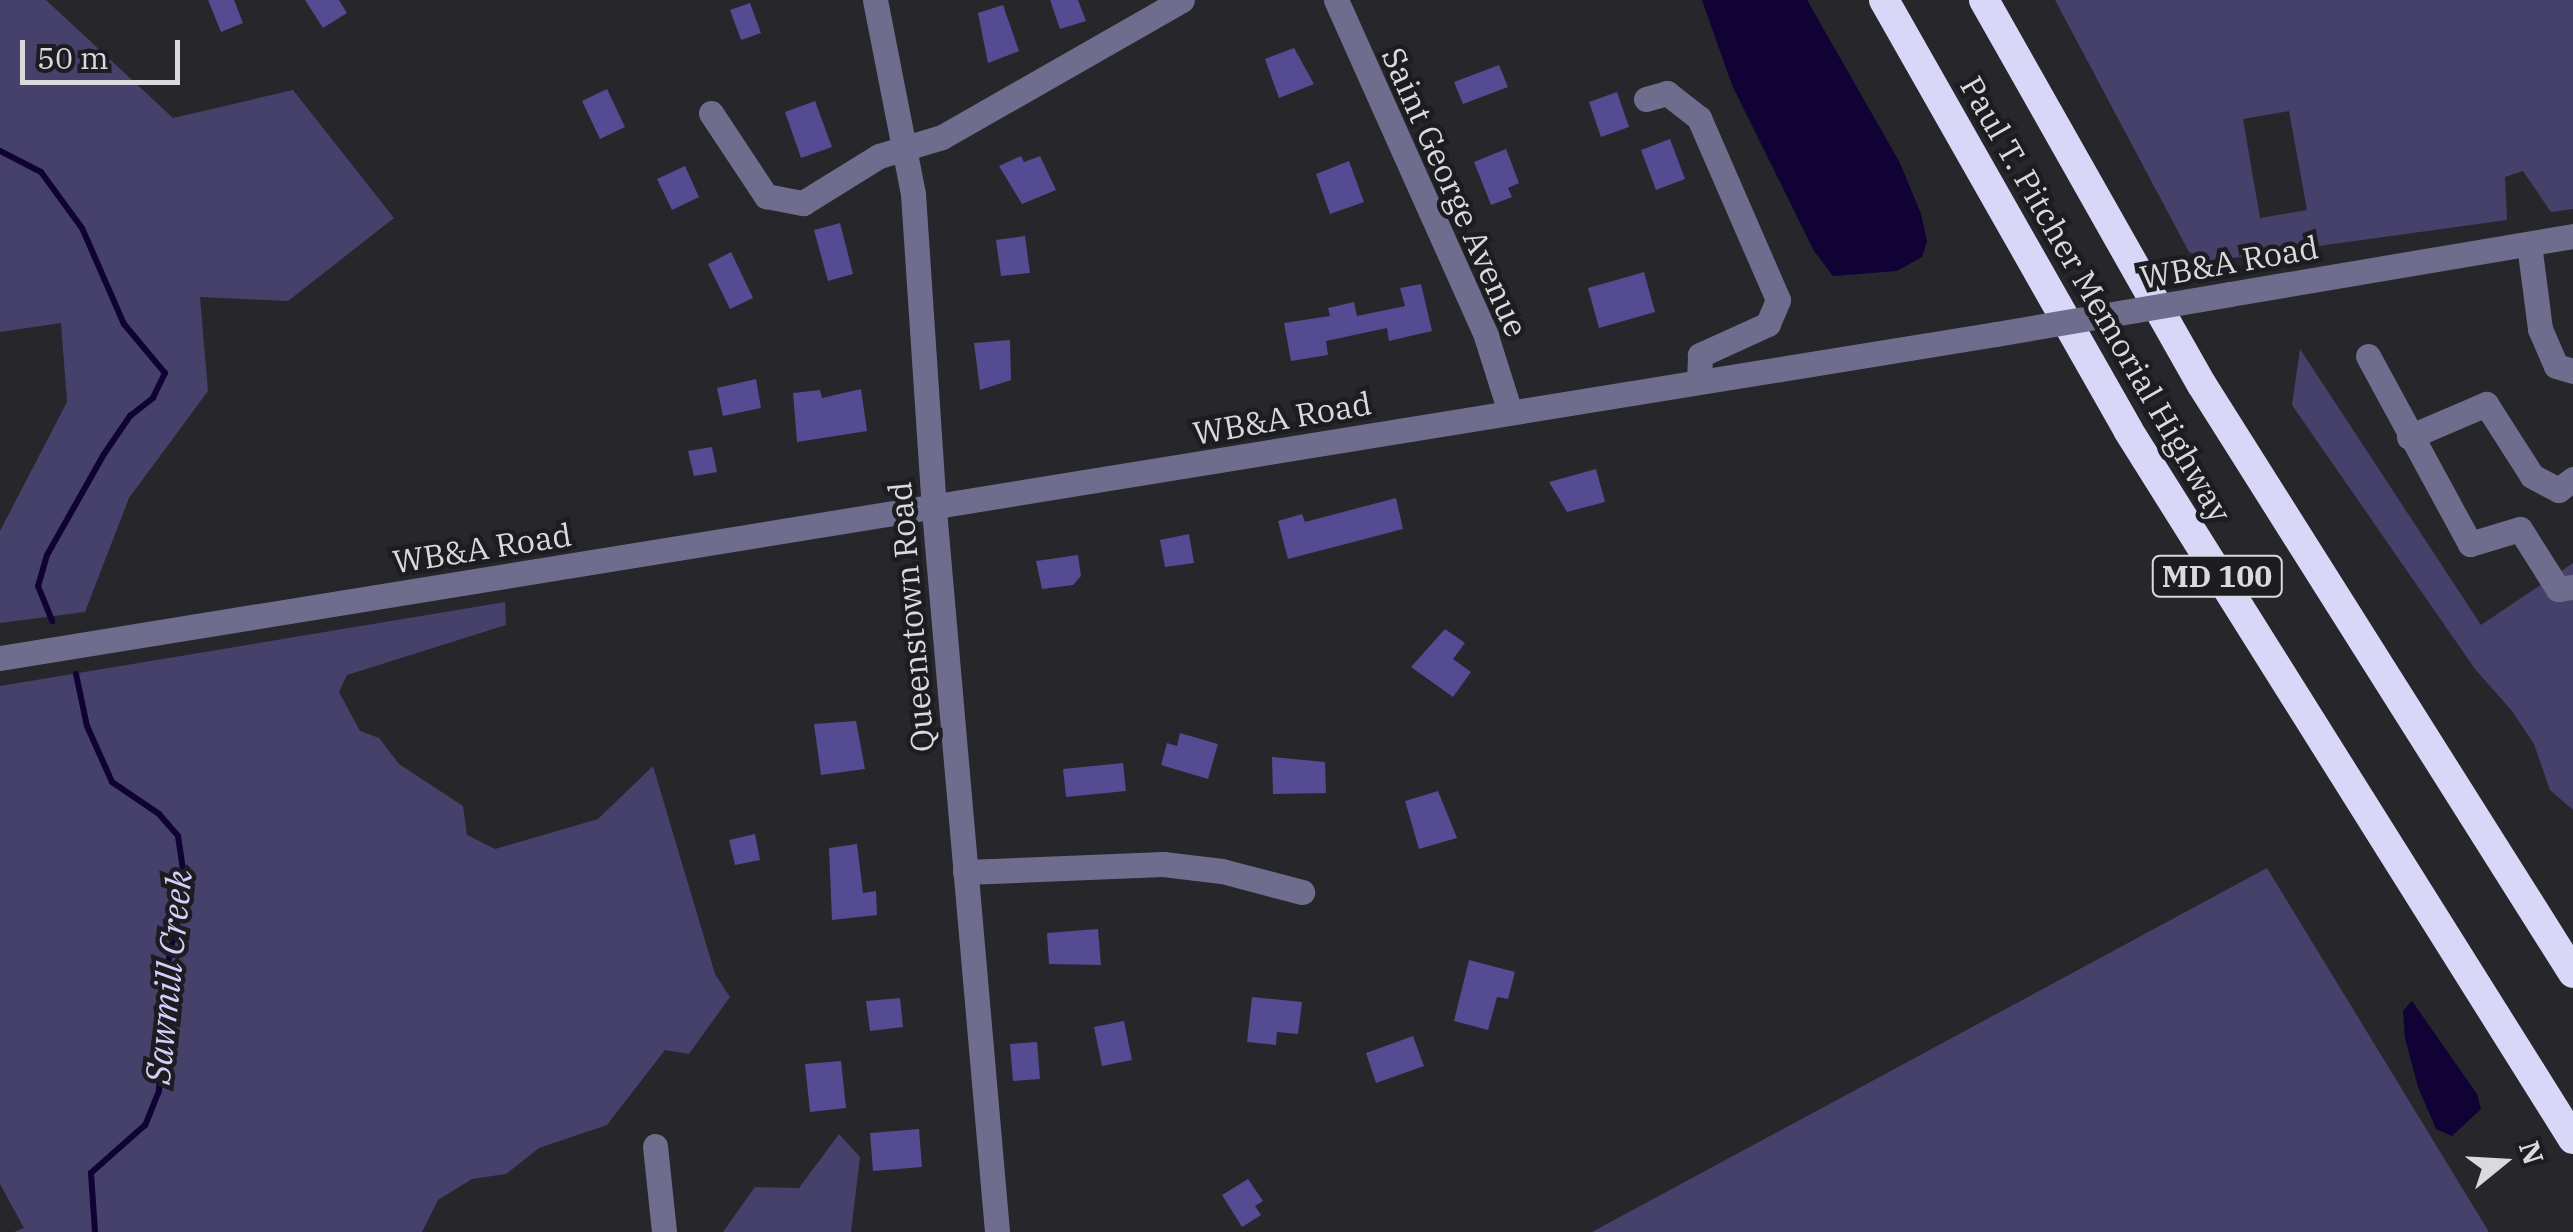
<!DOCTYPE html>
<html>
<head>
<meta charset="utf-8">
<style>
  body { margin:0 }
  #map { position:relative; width:2573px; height:1232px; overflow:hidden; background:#26262b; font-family:"IBM Plex Serif",serif }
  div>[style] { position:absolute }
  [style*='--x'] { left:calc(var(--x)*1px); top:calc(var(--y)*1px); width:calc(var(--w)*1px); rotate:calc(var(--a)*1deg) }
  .green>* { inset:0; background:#45416a }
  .water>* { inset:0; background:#100234 }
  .stream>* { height:6px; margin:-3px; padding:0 3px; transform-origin:3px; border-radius:3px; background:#100234 }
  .building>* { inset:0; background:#544b92 }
  .minor>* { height:25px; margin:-12.5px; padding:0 12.5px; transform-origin:12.5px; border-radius:12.5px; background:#6f6d8e }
  .highway>* { height:30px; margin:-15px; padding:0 15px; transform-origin:15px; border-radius:15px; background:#d8d7f8 }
  .minor-bridge>* { height:25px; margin:-12.5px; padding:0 12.5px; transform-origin:12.5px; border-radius:12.5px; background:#6f6d8e }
  span { translate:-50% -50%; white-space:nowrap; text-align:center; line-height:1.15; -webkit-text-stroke:9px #1c1c21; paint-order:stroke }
  .shield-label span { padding:2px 8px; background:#1c1c21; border:2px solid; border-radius:8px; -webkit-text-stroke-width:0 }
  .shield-label { font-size:30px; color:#dad9dd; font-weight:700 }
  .street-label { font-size:32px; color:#dad9dd }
  .water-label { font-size:35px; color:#d2d0fa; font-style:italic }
  .north { position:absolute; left:2453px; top:1112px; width:100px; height:100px; -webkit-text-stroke:8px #1c1c21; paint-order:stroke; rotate:72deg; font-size:28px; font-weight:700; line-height:40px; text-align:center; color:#dad9dd }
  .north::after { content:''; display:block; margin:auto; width:35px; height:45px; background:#dad9dd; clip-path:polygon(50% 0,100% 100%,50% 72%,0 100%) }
  .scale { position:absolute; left:20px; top:40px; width:160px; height:45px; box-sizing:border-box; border:5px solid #dad9dd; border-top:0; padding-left:12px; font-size:30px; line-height:35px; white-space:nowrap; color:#dad9dd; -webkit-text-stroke:8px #1c1c21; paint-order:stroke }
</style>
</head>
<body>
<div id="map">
  <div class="green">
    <i style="clip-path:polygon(0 0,46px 0,173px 118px,293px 90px,394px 218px,288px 301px,200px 297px,208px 391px,129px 498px,85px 612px,0 623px,0 531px,67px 402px,61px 323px,0 332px)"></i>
    <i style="clip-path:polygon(evenodd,2055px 0,2573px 0,2573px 209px,2551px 212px,2523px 171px,2505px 177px,2507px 220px,2210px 261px,2189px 252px,2055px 0,2289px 111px,2307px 210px,2260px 218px,2243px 119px,2289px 111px)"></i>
    <i style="clip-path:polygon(2300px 349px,2481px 625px,2573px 563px,2573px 810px,2550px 790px,2534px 744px,2512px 711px,2475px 669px,2292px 405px)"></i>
    <i style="clip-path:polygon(505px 602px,506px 625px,347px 675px,339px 692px,360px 731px,379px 738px,399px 764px,463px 806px,467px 835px,495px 849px,598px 819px,653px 766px,715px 974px,730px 997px,689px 1054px,665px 1050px,607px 1125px,539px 1148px,506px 1174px,472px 1179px,438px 1200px,422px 1232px,14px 1232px,24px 1228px,0 1184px,0 686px)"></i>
    <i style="clip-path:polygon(2267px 868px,2489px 1232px,1592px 1232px)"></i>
    <i style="clip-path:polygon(839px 1134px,860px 1157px,851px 1232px,723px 1232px,755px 1187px,799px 1188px)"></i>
  </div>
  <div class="water">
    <i style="clip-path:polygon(1702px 0,1807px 0,1900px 163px,1921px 214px,1927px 241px,1922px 257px,1897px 271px,1833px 276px,1814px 251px,1732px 85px)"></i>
    <i style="clip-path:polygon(2412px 1001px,2477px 1094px,2481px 1109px,2452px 1136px,2436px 1129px,2418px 1087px,2405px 1038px,2403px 1011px)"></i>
  </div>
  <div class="stream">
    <i style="--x:0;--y:151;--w:46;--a:27.1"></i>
    <i style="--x:41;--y:172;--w:69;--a:53.8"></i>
    <i style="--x:82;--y:228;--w:105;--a:66.4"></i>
    <i style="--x:124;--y:324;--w:64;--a:50.1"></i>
    <i style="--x:165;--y:373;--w:28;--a:116"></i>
    <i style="--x:153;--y:398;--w:29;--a:142"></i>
    <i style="--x:130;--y:416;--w:46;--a:124.4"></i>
    <i style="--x:104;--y:454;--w:116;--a:119.4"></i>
    <i style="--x:47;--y:555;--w:32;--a:106"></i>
    <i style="--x:38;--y:586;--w:38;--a:68"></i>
    <i style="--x:76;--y:674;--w:53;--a:78.1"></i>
    <i style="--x:87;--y:726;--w:61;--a:65.9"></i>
    <i style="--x:112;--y:782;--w:57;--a:34.2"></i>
    <i style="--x:159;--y:814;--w:29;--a:49"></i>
    <i style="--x:178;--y:836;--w:48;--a:81.5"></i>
    <i style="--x:185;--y:883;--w:101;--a:102"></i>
    <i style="--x:164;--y:982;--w:109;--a:92.6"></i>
    <i style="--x:159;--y:1091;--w:37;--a:112"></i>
    <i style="--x:145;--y:1125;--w:72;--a:138.4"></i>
    <i style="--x:91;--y:1173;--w:59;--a:86.1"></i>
  </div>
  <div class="building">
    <i style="clip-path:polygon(208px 0,234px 0,243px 23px,221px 32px)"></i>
    <i style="clip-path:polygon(305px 0,339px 0,347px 13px,323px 28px)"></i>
    <i style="clip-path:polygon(1050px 0,1078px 0,1086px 21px,1060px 29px)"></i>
    <i style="clip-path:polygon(750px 3px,761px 33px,741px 40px,730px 10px)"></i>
    <i style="clip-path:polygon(1003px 5px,1019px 51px,988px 63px,978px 13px)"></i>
    <i style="clip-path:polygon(1294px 48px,1314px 84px,1279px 98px,1265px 59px)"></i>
    <i style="clip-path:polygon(1499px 65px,1508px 87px,1463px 104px,1454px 82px)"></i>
    <i style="clip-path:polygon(607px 89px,625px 127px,600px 139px,582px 101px)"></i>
    <i style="clip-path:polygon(1617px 92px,1629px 127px,1601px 137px,1589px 102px)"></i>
    <i style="clip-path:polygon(815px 101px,832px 147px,801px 158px,785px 112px)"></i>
    <i style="clip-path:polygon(1670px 139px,1685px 179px,1656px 190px,1641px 150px)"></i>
    <i style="clip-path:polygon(1506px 149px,1519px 183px,1508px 188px,1512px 197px,1491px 205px,1474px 162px)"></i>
    <i style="clip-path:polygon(1021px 156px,1024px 162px,1040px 156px,1056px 190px,1022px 204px,999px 166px)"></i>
    <i style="clip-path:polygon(1349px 161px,1364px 202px,1330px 214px,1316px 174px)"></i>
    <i style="clip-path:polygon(685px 166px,699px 197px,672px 210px,657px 179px)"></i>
    <i style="clip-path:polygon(840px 223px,853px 274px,828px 281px,814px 230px)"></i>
    <i style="clip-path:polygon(1025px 236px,1030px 273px,1001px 276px,996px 240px)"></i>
    <i style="clip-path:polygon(731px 252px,753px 298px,730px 309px,708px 264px)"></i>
    <i style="clip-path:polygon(1644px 272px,1655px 312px,1599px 328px,1588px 288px)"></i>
    <i style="clip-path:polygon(1421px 284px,1432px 331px,1389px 341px,1387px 328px,1326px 341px,1328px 355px,1291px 361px,1284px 323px,1330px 316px,1328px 308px,1354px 302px,1357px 316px,1405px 306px,1400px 288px)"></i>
    <i style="clip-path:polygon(1010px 340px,1011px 380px,980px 390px,974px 343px)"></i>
    <i style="clip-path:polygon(756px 379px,761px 408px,723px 416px,717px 388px)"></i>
    <i style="clip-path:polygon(861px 389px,867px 431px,797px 442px,793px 393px,820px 390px,822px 398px)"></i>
    <i style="clip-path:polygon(712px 447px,717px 472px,694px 476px,688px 451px)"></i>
    <i style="clip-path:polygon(1596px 469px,1605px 502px,1567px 512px,1549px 482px)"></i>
    <i style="clip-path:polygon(1396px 498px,1403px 529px,1288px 559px,1278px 521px,1302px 514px,1305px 522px)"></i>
    <i style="clip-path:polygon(1189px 534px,1194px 563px,1165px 567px,1160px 540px)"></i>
    <i style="clip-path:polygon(1078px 555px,1081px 576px,1073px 585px,1042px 589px,1036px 561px)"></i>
    <i style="clip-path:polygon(1445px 629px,1465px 643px,1453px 659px,1471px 672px,1453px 697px,1411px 667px)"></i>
    <i style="clip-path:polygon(856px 721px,865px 769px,821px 775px,814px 724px)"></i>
    <i style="clip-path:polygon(1180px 733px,1218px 744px,1208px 779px,1161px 765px,1167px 743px,1177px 746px)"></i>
    <i style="clip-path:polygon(1272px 757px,1325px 762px,1326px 793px,1273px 794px)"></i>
    <i style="clip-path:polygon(1123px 763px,1126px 791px,1066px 797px,1063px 769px)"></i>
    <i style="clip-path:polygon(1438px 791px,1457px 838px,1419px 849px,1405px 801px)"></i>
    <i style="clip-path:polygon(755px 834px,760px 860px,735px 865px,729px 840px)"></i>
    <i style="clip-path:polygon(857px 844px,863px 893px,876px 891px,877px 915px,832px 920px,829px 848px)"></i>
    <i style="clip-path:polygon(1098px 929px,1101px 965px,1049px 964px,1047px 933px)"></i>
    <i style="clip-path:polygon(1469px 960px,1515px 972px,1508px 999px,1497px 997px,1488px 1030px,1454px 1021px)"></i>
    <i style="clip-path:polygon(1252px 997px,1302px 1002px,1298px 1034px,1277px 1032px,1276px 1045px,1247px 1042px)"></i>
    <i style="clip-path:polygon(900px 998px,903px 1027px,870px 1031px,866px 1001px)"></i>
    <i style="clip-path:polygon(1124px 1021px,1132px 1060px,1102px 1066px,1094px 1027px)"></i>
    <i style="clip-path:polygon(1413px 1036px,1424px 1066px,1376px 1083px,1366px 1053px)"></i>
    <i style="clip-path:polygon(1037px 1042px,1040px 1079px,1013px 1081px,1010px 1044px)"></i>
    <i style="clip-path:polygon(841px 1061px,846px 1108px,810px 1112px,805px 1064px)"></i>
    <i style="clip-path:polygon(919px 1129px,922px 1167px,873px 1171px,870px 1133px)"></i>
    <i style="clip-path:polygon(1248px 1179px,1263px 1201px,1255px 1206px,1261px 1215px,1242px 1227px,1222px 1195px)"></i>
  </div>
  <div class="minor">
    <i style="--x:875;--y:0;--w:198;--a:78.9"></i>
    <i style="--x:913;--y:194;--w:317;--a:86.2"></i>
    <i style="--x:934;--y:510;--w:725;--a:85.01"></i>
    <i style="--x:1336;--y:0;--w:368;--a:65.9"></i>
    <i style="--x:1486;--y:336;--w:80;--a:72.5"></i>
    <i style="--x:1646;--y:99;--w:22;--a:-16"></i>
    <i style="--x:1667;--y:93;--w:41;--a:38"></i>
    <i style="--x:1699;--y:118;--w:198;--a:66.5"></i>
    <i style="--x:1778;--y:300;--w:26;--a:113"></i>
    <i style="--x:1768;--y:324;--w:75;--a:155.5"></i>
    <i style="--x:1700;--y:355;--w:25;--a:92"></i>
    <i style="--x:711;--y:113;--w:100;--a:56.5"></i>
    <i style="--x:766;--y:196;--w:38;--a:11"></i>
    <i style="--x:803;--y:203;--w:89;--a:-31.7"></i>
    <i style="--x:879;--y:156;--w:66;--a:-16.8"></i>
    <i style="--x:942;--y:137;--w:276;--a:-29.7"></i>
    <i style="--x:2529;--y:244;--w:86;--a:82.6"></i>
    <i style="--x:2540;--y:329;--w:40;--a:66.6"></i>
    <i style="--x:2556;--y:366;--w:18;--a:16"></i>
    <i style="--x:2230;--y:294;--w:348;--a:-9.6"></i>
    <i style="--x:2368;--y:356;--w:214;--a:61.5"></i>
    <i style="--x:2470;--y:544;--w:52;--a:-16.7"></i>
    <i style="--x:2520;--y:529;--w:71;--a:57.7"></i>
    <i style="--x:2558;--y:589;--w:15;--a:-8"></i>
    <i style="--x:2409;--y:437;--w:84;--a:-23.2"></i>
    <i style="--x:2486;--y:404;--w:85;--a:57.4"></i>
    <i style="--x:2532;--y:476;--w:30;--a:28"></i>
    <i style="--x:2558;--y:490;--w:19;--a:-36"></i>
    <i style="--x:0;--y:658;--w:2022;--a:-9.22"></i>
    <i style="--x:965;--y:872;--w:198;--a:-2.3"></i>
    <i style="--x:1163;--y:864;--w:59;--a:6.8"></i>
    <i style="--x:1222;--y:871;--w:83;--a:14.7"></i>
    <i style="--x:655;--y:1146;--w:86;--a:84"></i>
  </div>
  <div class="highway">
    <i style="--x:1884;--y:0;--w:494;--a:60.4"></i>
    <i style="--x:2128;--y:430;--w:837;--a:57.89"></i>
    <i style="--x:1984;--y:0;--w:442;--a:60.5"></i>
    <i style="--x:2202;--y:385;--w:695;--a:57.75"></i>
  </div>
  <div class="minor-bridge">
    <i style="--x:1996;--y:334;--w:237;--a:-9.7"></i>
  </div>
  <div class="shield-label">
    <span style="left:2217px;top:576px">MD 100</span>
  </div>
  <div class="street-label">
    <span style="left:1455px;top:192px;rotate:66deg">Saint George Avenue</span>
    <span style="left:2229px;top:262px;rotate:-10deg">WB&amp;A Road</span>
    <span style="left:2096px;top:299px;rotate:60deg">Paul T. Pitcher Memorial Highway</span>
    <span style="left:1282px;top:418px;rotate:-10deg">WB&amp;A Road</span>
    <span style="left:482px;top:548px;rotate:-9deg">WB&amp;A Road</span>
    <span style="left:911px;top:617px;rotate:-95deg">Queenstown Road</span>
  </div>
  <div class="water-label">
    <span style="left:168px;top:977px;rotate:-84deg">Sawmill Creek</span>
  </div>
  <div class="north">N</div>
  <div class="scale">50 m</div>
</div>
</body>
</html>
